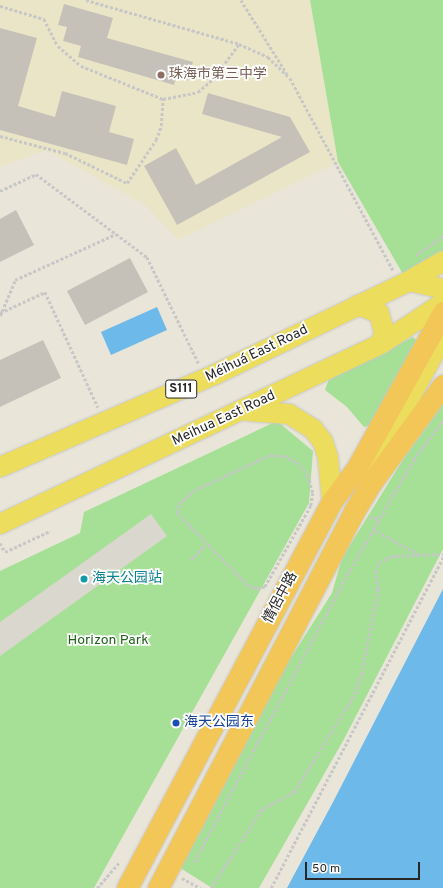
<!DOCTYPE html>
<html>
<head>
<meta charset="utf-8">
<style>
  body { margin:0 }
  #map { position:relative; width:443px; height:888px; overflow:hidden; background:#eae5d9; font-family:Overpass,"Noto Sans SC",sans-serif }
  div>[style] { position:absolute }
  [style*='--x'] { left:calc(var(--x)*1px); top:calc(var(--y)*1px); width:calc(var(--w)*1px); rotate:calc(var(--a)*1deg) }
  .education>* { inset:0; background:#ebe5c8 }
  .green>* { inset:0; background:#a5e096 }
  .plaza>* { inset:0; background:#dad7cf }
  .water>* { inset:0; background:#6db9ea }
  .building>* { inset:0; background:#c5c1b9 }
  .path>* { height:2.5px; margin-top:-1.25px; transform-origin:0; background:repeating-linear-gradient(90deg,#c7c7c7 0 3px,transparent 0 5px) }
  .roads { filter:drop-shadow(0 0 1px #c7c7c7) drop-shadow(0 0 1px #c7c7c7) }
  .primary>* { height:20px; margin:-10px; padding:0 10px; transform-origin:10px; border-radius:10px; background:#ecdd5c }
  .trunk>* { height:21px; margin:-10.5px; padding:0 10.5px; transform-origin:10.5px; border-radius:10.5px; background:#f2c758 }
  .dots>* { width:11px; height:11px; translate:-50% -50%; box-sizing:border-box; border:2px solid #fff; border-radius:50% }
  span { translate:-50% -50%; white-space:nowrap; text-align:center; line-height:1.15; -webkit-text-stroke:3.5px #fff; paint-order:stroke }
  .shield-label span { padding:1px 3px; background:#fff; border:1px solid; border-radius:3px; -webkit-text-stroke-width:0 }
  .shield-label { font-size:13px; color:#272727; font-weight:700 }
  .education-label { font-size:14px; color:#785e54 }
  .left { translate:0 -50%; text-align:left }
  .street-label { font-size:14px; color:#272727 }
  .culture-label { font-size:14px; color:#0d838f }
  .park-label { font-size:14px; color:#20611b }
  .transit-label { font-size:14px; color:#164399 }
  .scale { position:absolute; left:305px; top:862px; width:115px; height:18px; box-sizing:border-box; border:2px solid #272727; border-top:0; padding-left:5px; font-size:12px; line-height:14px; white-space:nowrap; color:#272727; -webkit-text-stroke:3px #fff; paint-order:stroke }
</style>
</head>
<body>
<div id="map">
  <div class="education">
    <i style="clip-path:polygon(0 0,310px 0,338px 162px,178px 240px,145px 205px,46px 150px,0 167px)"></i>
  </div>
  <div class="green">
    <i style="clip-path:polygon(310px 0,443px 0,443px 259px,407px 281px,338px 162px)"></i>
    <i style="clip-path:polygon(413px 337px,417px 341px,375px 424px,364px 427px,347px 407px,325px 390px,329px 379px)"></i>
    <i style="clip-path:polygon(443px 404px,443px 549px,343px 741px,259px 888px,212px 888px,177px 866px,285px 667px,332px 593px,342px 558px,404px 458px)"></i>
    <i style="clip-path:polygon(277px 421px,313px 451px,309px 503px,94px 888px,0 888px,0 571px,80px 533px,84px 512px)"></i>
  </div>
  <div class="plaza">
    <i style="clip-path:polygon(151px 514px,167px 536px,0 656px,0 622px)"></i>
  </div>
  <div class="water">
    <i style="clip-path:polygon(157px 307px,167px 330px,111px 355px,101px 332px)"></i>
    <i style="clip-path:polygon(443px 589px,443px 888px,287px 888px,332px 804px)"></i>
  </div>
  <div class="building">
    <i style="clip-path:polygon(64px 4px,113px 18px,107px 38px,193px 62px,187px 81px,176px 78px,174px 85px,78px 57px,81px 46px,63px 41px,67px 27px,58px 25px)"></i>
    <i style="clip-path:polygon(0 28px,37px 38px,18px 106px,55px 117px,62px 91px,116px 106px,109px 132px,134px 139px,127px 165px,0 130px)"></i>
    <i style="clip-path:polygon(208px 93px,290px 117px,310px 152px,177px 225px,144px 166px,176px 148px,196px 185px,282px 137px,202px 114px)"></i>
    <i style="clip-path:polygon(16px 210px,34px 245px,0 262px,0 219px)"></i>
    <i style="clip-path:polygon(130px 258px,148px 292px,85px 325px,67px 291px)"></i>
    <i style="clip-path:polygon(43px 340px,61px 378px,0 407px,0 360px)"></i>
  </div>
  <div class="path">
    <i style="--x:86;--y:0;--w:159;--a:16"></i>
    <i style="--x:239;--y:44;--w:32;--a:24"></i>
    <i style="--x:268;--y:57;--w:30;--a:44"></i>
    <i style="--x:290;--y:78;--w:218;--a:61.8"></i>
    <i style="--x:241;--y:0;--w:87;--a:58.1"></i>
    <i style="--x:0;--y:6;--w:46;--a:16.5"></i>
    <i style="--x:44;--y:19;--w:30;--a:63"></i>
    <i style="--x:58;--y:46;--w:30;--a:41"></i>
    <i style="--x:81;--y:66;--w:88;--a:21.9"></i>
    <i style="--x:163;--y:99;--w:36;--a:-11"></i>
    <i style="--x:198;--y:92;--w:20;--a:-41"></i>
    <i style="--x:213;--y:79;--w:44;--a:-53.4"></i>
    <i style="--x:0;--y:136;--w:67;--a:14.7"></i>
    <i style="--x:65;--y:153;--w:69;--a:25.8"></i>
    <i style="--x:127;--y:183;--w:52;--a:-56"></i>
    <i style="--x:156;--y:140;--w:15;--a:-70"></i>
    <i style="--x:161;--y:126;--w:27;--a:-86"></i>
    <i style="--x:0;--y:191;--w:40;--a:-25"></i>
    <i style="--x:36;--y:174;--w:139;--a:36.8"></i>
    <i style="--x:147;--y:257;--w:119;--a:64.1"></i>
    <i style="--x:416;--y:255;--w:33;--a:-35"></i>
    <i style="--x:0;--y:313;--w:50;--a:-25"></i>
    <i style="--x:45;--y:292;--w:127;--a:65.3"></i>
    <i style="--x:0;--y:316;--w:39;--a:-67"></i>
    <i style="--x:15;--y:280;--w:111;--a:-24.5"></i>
    <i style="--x:270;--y:455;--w:14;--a:4"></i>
    <i style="--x:284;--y:456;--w:14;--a:25"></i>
    <i style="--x:297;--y:462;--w:17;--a:50"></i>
    <i style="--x:308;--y:475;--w:19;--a:74"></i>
    <i style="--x:313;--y:493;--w:13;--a:99"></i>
    <i style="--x:311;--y:506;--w:93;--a:119.6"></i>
    <i style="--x:265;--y:587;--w:8;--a:166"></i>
    <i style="--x:257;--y:589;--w:9;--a:-162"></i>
    <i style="--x:248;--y:586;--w:102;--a:-134.2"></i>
    <i style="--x:177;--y:513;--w:9;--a:-77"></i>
    <i style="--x:179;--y:504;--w:19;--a:-43"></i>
    <i style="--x:193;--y:491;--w:85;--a:-25.1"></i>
    <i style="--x:370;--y:517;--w:10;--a:11"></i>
    <i style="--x:373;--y:529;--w:54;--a:29"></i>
    <i style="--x:0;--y:543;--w:10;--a:61"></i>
    <i style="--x:5;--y:552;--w:50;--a:-25"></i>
    <i style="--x:191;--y:560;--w:21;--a:-49"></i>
    <i style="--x:194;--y:862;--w:331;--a:-61.9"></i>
    <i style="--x:350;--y:570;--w:128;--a:-60"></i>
    <i style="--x:414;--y:459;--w:48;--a:-52.7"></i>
    <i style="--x:182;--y:878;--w:21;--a:29"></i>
    <i style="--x:97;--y:888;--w:33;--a:-49"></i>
    <i style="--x:211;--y:888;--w:93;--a:-57.3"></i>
    <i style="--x:261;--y:810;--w:38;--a:-29"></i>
    <i style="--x:294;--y:792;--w:110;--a:-58.1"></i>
    <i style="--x:352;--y:699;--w:26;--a:-69"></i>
    <i style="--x:361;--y:675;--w:88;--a:-78.8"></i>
    <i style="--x:378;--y:589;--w:17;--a:-100"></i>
    <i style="--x:375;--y:572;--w:11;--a:-68"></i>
    <i style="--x:379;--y:562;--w:14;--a:-25"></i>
    <i style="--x:392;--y:556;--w:51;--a:-2.2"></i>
    <i style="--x:271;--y:888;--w:373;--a:-62.5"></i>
  </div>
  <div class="roads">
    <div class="primary">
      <i style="--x:409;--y:281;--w:35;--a:13"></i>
      <i style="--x:358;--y:305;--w:22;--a:21"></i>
      <i style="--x:379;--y:313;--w:20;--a:75"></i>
      <i style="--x:384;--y:332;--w:12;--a:104"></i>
      <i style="--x:248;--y:411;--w:41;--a:4.2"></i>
      <i style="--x:289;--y:414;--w:28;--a:32"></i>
      <i style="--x:313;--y:429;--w:16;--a:52"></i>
      <i style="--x:323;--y:442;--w:16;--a:72"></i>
      <i style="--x:328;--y:457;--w:44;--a:84.8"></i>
      <i style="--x:0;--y:467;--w:235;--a:-23.3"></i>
      <i style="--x:216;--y:374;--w:214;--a:-25.7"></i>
      <i style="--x:409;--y:281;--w:39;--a:-30"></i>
      <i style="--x:376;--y:469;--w:44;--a:-67.5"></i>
      <i style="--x:393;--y:428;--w:104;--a:-61.2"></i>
      <i style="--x:0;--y:524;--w:421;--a:-25.3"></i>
      <i style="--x:381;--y:344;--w:74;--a:-33.5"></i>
    </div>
    <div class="trunk">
      <i style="--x:127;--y:888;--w:438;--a:-62.1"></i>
      <i style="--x:332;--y:501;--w:38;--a:-53"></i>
      <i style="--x:355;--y:471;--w:182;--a:-61"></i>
      <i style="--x:158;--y:888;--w:423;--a:-62.5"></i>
      <i style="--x:353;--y:513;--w:31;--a:-59"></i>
      <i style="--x:369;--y:486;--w:125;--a:-53.8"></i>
    </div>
  </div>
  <div class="dots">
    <i style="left:161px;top:75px;background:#8d6e63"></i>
    <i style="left:84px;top:579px;background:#0f9aa8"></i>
    <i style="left:176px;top:723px;background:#1a4fb4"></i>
  </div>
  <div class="shield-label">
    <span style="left:181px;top:389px">S111</span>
  </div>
  <div class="education-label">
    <span class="left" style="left:169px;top:75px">珠海市第三中学</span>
  </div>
  <div class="street-label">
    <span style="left:257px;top:354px;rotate:-26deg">Méihuá East Road</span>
    <span style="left:224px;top:419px;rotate:-25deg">Meihua East Road</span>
    <span style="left:281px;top:598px;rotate:-62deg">情侶中路</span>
  </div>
  <div class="culture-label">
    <span class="left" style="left:92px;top:579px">海天公园站</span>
  </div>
  <div class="park-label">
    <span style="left:108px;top:641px">Horizon Park</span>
  </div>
  <div class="transit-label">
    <span class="left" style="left:184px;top:723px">海天公园东</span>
  </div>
  <div class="scale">50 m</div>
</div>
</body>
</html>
